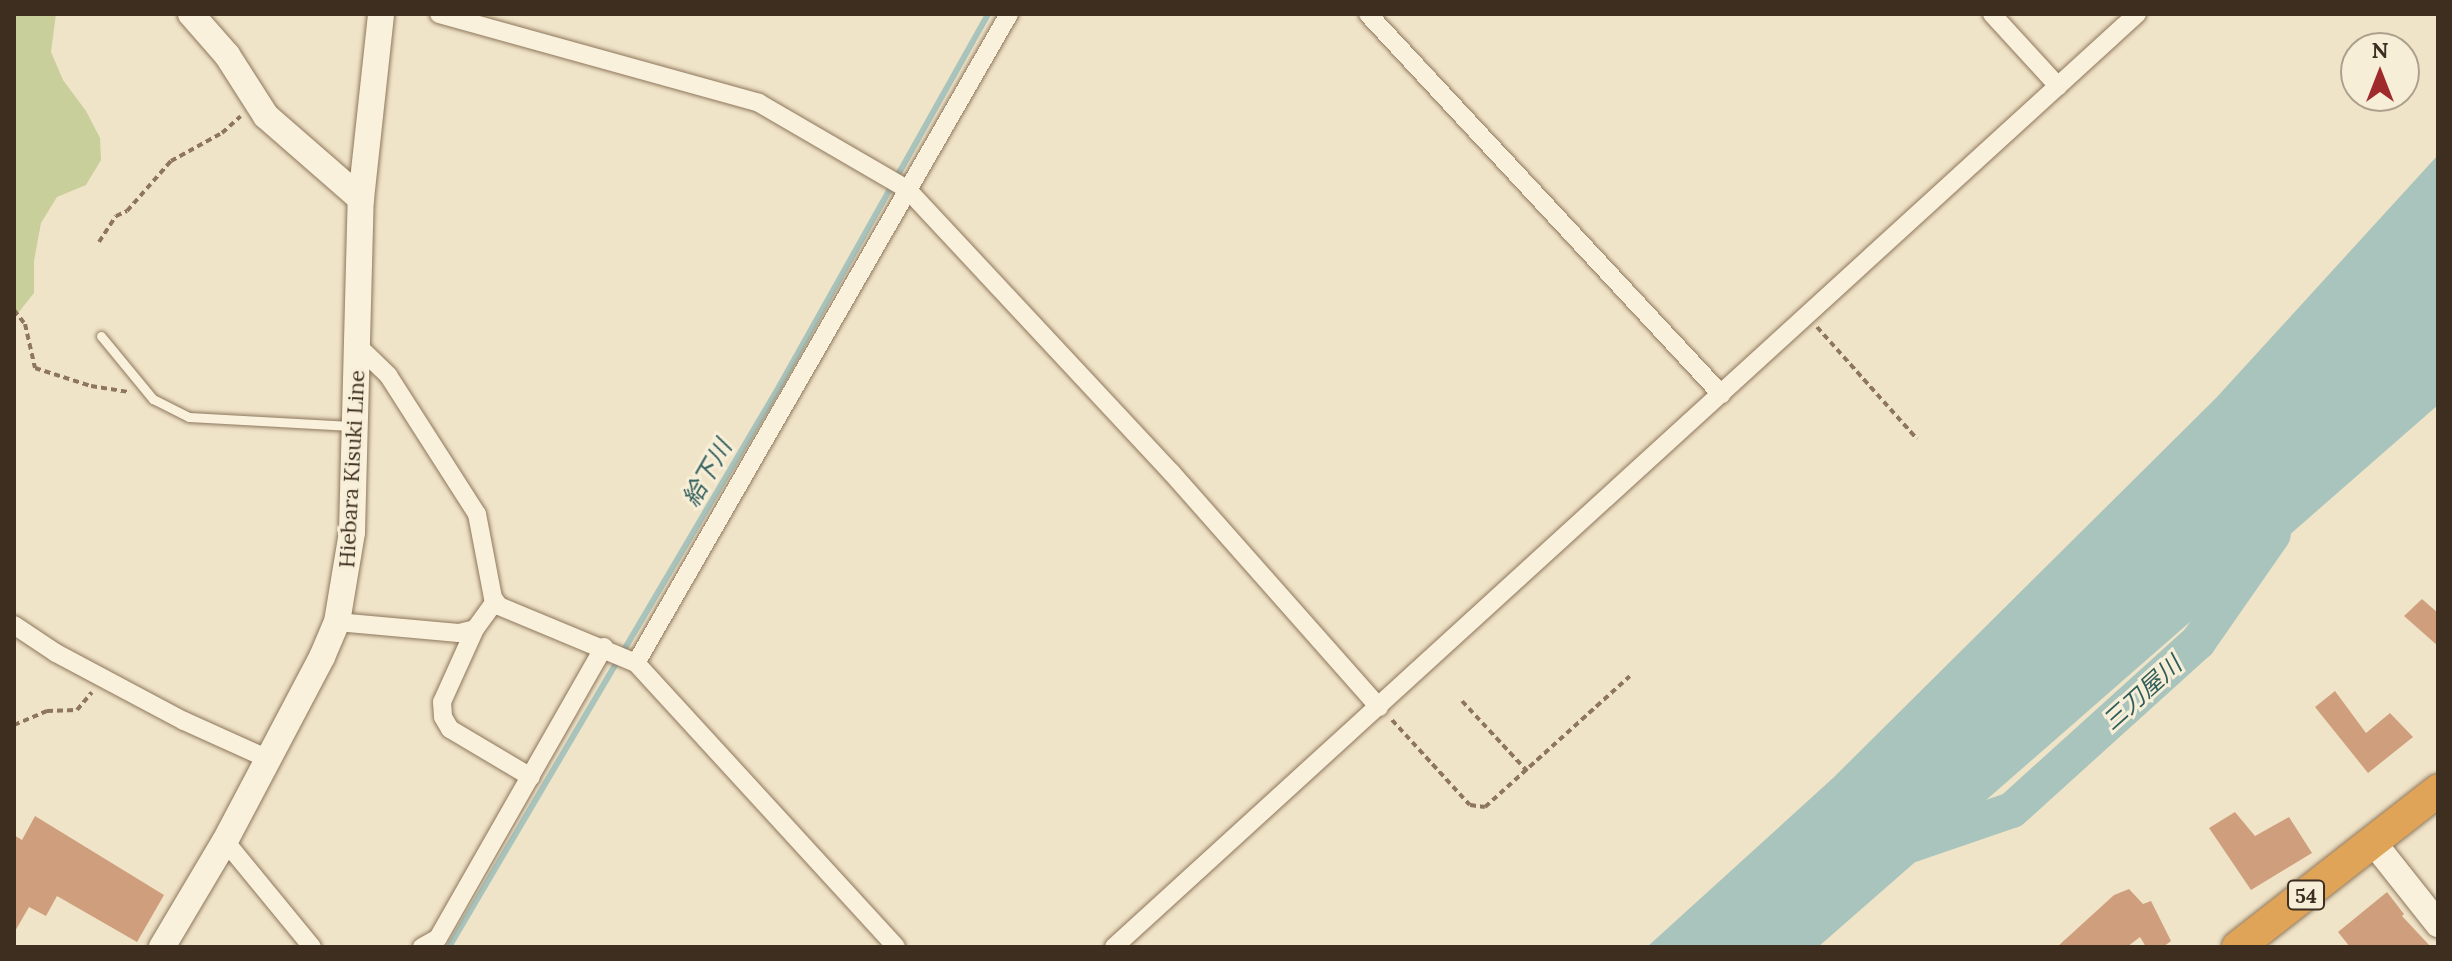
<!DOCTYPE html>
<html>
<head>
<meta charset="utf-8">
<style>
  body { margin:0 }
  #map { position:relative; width:2452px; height:961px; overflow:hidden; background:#f0e4c8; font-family:Lora,"Noto Sans JP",serif }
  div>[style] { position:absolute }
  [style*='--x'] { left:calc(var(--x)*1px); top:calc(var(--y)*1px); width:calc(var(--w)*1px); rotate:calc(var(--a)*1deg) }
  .green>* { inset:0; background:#c9cf9b }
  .water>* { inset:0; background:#a9c4bc }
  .stream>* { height:6px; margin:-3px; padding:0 3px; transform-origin:3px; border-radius:3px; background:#a9c4bc }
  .river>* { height:36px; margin:-18px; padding:0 18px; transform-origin:18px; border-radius:18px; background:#a9c4bc }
  .building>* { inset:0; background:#cf9f7d }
  .path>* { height:4px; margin-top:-2px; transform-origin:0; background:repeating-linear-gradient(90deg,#8d765c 0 6px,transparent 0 10px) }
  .roads { filter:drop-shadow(0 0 2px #8d765c) drop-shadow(0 0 2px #8d765c) }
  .lane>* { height:9px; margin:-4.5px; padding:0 4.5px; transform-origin:4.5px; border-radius:4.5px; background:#faf1dc }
  .street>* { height:18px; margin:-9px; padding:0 9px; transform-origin:9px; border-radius:9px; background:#faf1dc }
  .secondary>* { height:26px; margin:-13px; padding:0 13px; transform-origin:13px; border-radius:13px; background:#faf1dc }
  .highway>* { height:32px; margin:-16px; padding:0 16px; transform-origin:16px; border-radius:16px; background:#e0a458 }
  span { translate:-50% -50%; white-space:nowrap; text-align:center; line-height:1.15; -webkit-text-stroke:6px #f7eed8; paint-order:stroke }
  .shield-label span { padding:2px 6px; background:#f7eed8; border:2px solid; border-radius:6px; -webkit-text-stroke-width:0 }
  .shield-label { font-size:20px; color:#3d2e20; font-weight:700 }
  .street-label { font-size:22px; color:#3d2e20 }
  .water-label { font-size:24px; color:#2f5d5a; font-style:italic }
  .frame { position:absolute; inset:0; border:16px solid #3d2e20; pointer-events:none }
  .north { position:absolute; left:2340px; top:32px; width:80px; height:80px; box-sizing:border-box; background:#f7eed8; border:2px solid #ada18e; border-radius:50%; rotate:0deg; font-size:22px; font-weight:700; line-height:32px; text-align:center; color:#3d2e20 }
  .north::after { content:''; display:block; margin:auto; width:28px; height:36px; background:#9e2a2b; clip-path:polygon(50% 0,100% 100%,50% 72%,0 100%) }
</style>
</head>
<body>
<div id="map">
  <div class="green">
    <i style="clip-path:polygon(14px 14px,56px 14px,51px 52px,63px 80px,86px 111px,100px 138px,101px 160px,86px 185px,57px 197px,41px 223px,34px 261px,34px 293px,19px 312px,14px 313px)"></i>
  </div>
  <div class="water">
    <i style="clip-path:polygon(2438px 155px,2438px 405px,1818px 947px,1647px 947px,1833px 778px,2216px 398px)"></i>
  </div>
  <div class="stream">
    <i style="--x:449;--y:947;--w:652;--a:-59.5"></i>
    <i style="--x:780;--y:385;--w:425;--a:-60.7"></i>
  </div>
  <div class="river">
    <i style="--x:1904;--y:847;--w:114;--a:-18.9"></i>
    <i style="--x:2012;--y:810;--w:251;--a:-42.1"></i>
    <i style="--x:2198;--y:642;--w:131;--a:-55.2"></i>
  </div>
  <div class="building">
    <i style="clip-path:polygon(2422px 599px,2438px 613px,2438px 646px,2404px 616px)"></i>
    <i style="clip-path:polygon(2335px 691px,2366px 733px,2390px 713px,2413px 737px,2368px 773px,2315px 707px)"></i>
    <i style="clip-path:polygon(2235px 812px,2255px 836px,2289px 817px,2312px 853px,2251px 890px,2209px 828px)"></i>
    <i style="clip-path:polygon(35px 816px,164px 895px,137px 942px,57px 896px,46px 916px,29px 907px,14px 933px,14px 835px,22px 840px)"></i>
    <i style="clip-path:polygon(2129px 889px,2143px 904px,2151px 901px,2171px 941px,2163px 947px,2146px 947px,2140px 937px,2127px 947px,2057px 947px,2114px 895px)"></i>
    <i style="clip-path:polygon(2387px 892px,2404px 914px,2402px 916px,2431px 947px,2350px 947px,2338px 932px)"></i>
  </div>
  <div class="path">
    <i style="--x:99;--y:242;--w:31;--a:-57"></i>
    <i style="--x:116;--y:216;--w:12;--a:-24"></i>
    <i style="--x:127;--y:211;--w:67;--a:-48.7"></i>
    <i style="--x:171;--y:161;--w:58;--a:-28.8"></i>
    <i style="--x:222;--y:133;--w:25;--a:-42"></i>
    <i style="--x:14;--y:310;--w:18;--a:52"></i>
    <i style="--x:25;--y:324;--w:45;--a:77.2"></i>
    <i style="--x:35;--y:368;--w:59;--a:17.8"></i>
    <i style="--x:91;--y:386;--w:39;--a:9"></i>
    <i style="--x:1817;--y:327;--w:150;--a:48.2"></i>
    <i style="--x:1462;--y:701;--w:96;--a:47.1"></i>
    <i style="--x:1392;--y:720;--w:115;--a:47.5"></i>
    <i style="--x:1470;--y:805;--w:15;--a:8"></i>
    <i style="--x:1485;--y:807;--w:195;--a:-42.1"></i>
    <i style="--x:14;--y:725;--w:36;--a:-23"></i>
    <i style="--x:47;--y:711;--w:30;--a:-2"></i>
    <i style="--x:77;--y:710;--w:23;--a:-50"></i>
  </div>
  <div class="roads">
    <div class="lane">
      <i style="--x:101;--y:336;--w:82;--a:50.5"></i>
      <i style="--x:153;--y:399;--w:40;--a:26.6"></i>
      <i style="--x:189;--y:417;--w:162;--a:3.2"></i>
    </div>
    <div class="street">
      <i style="--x:439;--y:14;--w:332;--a:15.5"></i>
      <i style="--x:759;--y:103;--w:171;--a:30.2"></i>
      <i style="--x:907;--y:189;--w:387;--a:47"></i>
      <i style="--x:1171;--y:472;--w:314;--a:48.5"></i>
      <i style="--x:1368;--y:14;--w:519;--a:47.11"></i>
      <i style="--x:1992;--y:14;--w:98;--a:47.5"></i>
      <i style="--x:358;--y:346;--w:42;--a:44"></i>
      <i style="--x:388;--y:375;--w:165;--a:57.4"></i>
      <i style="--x:477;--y:514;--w:86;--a:79.2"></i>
      <i style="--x:493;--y:598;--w:10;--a:53"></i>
      <i style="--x:499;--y:606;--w:148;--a:22.6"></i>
      <i style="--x:636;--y:663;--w:385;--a:47.5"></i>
      <i style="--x:337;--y:622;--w:122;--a:5.2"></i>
      <i style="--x:459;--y:633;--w:16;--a:-14"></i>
      <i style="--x:475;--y:629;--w:34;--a:-54"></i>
      <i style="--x:14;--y:625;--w:50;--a:33.7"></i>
      <i style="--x:56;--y:653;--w:145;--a:28"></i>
      <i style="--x:184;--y:721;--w:92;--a:24.3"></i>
      <i style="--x:475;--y:629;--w:80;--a:114.3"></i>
      <i style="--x:442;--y:702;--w:15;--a:86"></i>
      <i style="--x:443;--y:717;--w:14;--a:60"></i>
      <i style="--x:450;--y:729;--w:94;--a:30.7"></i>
      <i style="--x:636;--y:663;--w:749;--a:-60.11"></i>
      <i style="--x:225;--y:841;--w:137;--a:50.6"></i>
      <i style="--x:422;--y:947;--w:18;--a:-29"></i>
      <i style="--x:438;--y:938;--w:335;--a:-60.3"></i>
      <i style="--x:1114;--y:947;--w:1385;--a:-42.37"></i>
    </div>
    <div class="secondary">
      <i style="--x:191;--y:14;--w:55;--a:48.7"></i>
      <i style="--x:227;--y:55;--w:72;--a:57.4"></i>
      <i style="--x:266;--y:116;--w:126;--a:41.1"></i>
      <i style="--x:2373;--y:842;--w:105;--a:51.6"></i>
      <i style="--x:162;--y:947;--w:123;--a:-59.3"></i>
      <i style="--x:225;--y:841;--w:208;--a:-62.2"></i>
      <i style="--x:322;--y:657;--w:38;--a:-67"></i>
      <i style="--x:337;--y:622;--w:91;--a:-80.5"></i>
      <i style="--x:352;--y:532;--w:333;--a:-88.5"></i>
      <i style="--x:361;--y:199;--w:186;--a:-83.8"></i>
    </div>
    <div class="highway">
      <i style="--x:2238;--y:947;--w:254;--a:-38"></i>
    </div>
  </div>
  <div class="shield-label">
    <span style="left:2306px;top:895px">54</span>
  </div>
  <div class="street-label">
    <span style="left:352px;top:469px;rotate:-87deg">Hiebara Kisuki Line</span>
  </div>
  <div class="water-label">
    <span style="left:707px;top:473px;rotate:-60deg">給下川</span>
    <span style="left:2142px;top:693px;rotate:-42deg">三刀屋川</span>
  </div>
  <div class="frame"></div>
  <div class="north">N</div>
</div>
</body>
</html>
